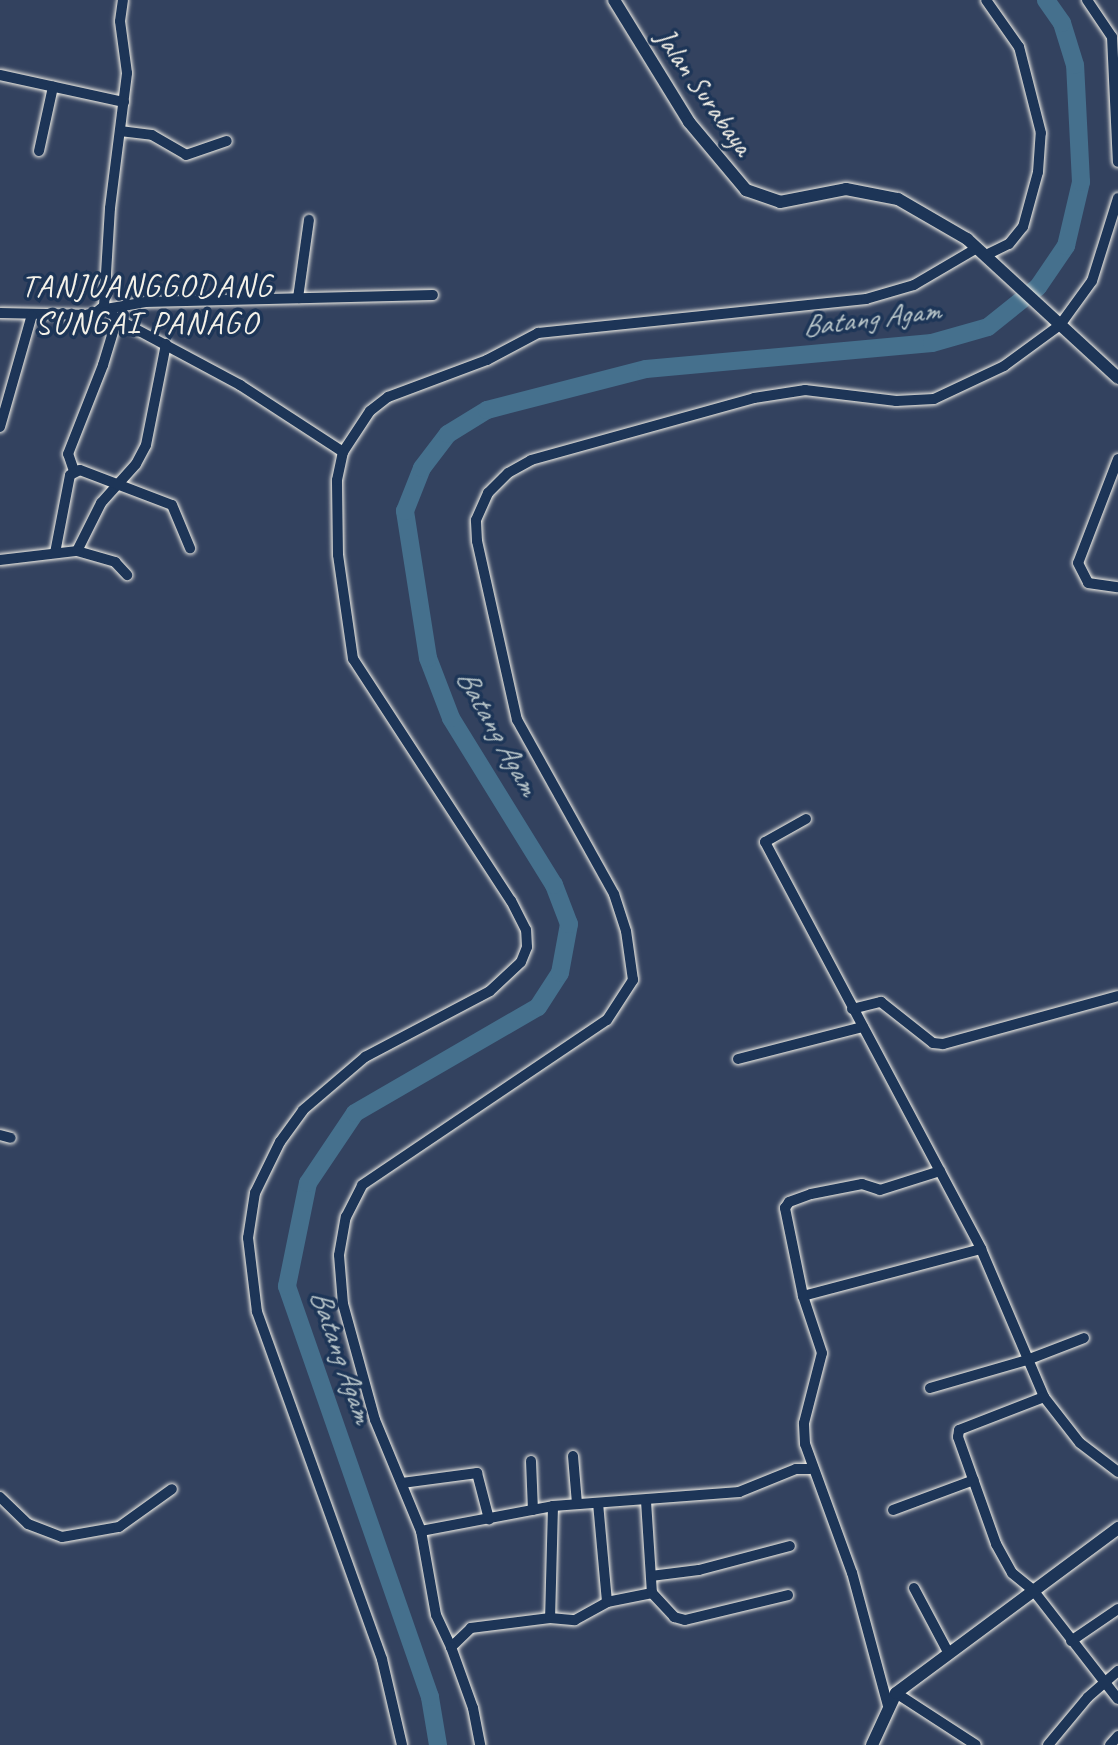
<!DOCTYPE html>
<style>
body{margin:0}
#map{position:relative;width:1118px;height:1745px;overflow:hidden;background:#33425f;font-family:Caveat,sans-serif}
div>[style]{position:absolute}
.river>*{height:18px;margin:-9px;padding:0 9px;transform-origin:9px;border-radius:9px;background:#45708d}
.roads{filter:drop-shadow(0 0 2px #f4f1e8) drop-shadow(0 0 2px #f4f1e8)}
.minor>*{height:10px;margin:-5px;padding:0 5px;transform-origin:5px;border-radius:5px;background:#1d3557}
.tertiary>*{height:12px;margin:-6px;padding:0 6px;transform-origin:6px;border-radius:6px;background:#1d3557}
span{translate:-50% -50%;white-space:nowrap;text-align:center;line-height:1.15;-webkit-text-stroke:7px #1d3557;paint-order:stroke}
.street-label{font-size:28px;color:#f4f1e8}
.water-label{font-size:30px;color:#b7c4c8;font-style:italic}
.quarter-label{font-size:32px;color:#f4f1e8;letter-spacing:2px}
</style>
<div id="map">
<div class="river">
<i style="left:438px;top:1745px;width:49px;rotate:-99.5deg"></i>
<i style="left:430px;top:1697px;width:435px;rotate:-109.2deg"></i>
<i style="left:287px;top:1286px;width:105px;rotate:-78.5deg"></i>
<i style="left:308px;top:1183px;width:84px;rotate:-56.1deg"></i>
<i style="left:355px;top:1113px;width:211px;rotate:-30.1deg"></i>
<i style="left:538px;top:1007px;width:40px;rotate:-57.1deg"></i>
<i style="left:560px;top:973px;width:50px;rotate:-79.6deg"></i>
<i style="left:569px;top:924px;width:42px;rotate:-111deg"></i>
<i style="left:554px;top:885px;width:196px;rotate:-121.7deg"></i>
<i style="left:451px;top:718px;width:64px;rotate:-111deg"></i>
<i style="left:428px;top:658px;width:149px;rotate:-98.9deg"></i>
<i style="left:405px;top:511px;width:46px;rotate:-68.4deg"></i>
<i style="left:422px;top:468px;width:43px;rotate:-52.6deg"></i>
<i style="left:448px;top:434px;width:46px;rotate:-31.6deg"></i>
<i style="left:487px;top:410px;width:164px;rotate:-14.5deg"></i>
<i style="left:646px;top:369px;width:287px;rotate:-5.2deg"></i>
<i style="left:932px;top:343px;width:58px;rotate:-15.9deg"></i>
<i style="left:988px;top:327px;width:64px;rotate:-38.7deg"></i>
<i style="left:1038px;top:287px;width:50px;rotate:-55.7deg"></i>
<i style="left:1066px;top:246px;width:66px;rotate:-76.8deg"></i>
<i style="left:1081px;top:182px;width:117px;rotate:-92.9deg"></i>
<i style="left:1075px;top:65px;width:44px;rotate:-107.2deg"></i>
<i style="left:1062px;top:23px;width:28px;rotate:-125deg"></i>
</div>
<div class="roads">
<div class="minor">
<i style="left:1087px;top:0;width:45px;rotate:56deg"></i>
<i style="left:1112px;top:37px;width:125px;rotate:87.3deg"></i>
<i style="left:0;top:75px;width:127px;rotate:12.3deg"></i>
<i style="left:120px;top:131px;width:32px;rotate:7deg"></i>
<i style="left:152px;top:135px;width:39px;rotate:30deg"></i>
<i style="left:186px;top:155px;width:43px;rotate:-18.9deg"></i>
<i style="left:39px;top:151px;width:66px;rotate:-77.7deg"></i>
<i style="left:986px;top:255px;width:25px;rotate:-26deg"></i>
<i style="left:1009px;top:244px;width:22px;rotate:-51deg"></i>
<i style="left:1023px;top:227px;width:57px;rotate:-74.7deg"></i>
<i style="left:1038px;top:172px;width:39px;rotate:-86deg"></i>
<i style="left:1041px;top:133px;width:89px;rotate:-104.3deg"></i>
<i style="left:1019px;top:47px;width:57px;rotate:-125.1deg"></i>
<i style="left:298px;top:298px;width:79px;rotate:-82deg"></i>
<i style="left:106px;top:309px;width:40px;rotate:-10deg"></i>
<i style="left:145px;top:302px;width:288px;rotate:-1.4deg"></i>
<i style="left:0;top:313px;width:93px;rotate:1.2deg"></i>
<i style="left:93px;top:315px;width:14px;rotate:-39deg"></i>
<i style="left:104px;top:306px;width:98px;rotate:-86.5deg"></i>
<i style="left:110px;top:208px;width:136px;rotate:-82.8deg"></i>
<i style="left:127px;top:73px;width:52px;rotate:-97.7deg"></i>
<i style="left:120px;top:21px;width:21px;rotate:-82deg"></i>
<i style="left:117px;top:319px;width:140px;rotate:28.2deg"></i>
<i style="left:240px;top:385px;width:123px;rotate:33deg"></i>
<i style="left:0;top:427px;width:116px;rotate:-74.1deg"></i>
<i style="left:1118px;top:459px;width:111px;rotate:111deg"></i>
<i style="left:1078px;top:563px;width:22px;rotate:63deg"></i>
<i style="left:1088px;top:583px;width:30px;rotate:8deg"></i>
<i style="left:74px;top:471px;width:18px;rotate:-109deg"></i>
<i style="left:68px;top:454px;width:96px;rotate:-68.5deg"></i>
<i style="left:103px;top:365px;width:48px;rotate:-73.1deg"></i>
<i style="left:117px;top:319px;width:6px;rotate:-135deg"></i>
<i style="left:77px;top:551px;width:54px;rotate:-63.4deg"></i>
<i style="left:101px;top:503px;width:52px;rotate:-48.1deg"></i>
<i style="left:136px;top:464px;width:21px;rotate:-62deg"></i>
<i style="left:146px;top:445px;width:103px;rotate:-78.8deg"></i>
<i style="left:55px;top:553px;width:79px;rotate:-79.1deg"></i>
<i style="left:70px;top:475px;width:11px;rotate:-27deg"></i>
<i style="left:80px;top:470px;width:98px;rotate:20.8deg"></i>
<i style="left:172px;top:505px;width:47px;rotate:67.3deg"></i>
<i style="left:0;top:560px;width:78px;rotate:-6.7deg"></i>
<i style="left:77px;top:551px;width:40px;rotate:16deg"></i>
<i style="left:115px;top:562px;width:18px;rotate:47deg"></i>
<i style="left:806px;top:819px;width:47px;rotate:150.7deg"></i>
<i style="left:765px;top:842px;width:461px;rotate:62deg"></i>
<i style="left:981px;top:1249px;width:161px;rotate:66.9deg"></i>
<i style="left:1044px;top:1397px;width:58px;rotate:52deg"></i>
<i style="left:1080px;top:1443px;width:48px;rotate:37.3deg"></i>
<i style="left:852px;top:1009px;width:30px;rotate:-14deg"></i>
<i style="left:881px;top:1002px;width:66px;rotate:38.3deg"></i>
<i style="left:933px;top:1043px;width:10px;rotate:6deg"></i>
<i style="left:943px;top:1044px;width:181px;rotate:-15.3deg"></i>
<i style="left:738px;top:1059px;width:129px;rotate:-14.4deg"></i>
<i style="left:0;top:1135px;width:11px;rotate:15deg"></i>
<i style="left:803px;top:1296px;width:184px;rotate:-14.8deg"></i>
<i style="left:930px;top:1388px;width:101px;rotate:-16.1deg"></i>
<i style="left:1027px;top:1360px;width:61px;rotate:-21.1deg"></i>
<i style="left:1044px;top:1397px;width:91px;rotate:158.8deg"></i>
<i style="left:959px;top:1430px;width:7px;rotate:98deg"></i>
<i style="left:958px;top:1437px;width:114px;rotate:70.4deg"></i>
<i style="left:996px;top:1544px;width:33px;rotate:61deg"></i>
<i style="left:1012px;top:1573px;width:27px;rotate:39deg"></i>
<i style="left:1033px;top:1590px;width:138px;rotate:52.1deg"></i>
<i style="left:573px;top:1456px;width:48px;rotate:85.2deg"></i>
<i style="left:531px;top:1461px;width:49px;rotate:87.7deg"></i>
<i style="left:402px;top:1483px;width:76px;rotate:-7.6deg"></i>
<i style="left:477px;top:1473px;width:48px;rotate:75.4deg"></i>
<i style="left:0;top:1497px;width:39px;rotate:44deg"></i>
<i style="left:28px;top:1524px;width:36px;rotate:21deg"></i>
<i style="left:62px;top:1537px;width:58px;rotate:-10deg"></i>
<i style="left:119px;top:1527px;width:65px;rotate:-35.6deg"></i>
<i style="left:646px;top:1501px;width:92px;rotate:86.3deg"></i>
<i style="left:598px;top:1503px;width:99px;rotate:84.8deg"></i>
<i style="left:553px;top:1506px;width:112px;rotate:91.5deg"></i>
<i style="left:550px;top:1618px;width:80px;rotate:172.8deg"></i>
<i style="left:471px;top:1628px;width:28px;rotate:136deg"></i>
<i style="left:451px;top:1647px;width:35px;rotate:-115deg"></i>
<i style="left:436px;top:1615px;width:85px;rotate:-100.1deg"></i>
<i style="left:421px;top:1531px;width:120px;rotate:-112.5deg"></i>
<i style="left:375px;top:1420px;width:120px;rotate:-105.4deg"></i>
<i style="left:343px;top:1304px;width:49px;rotate:-94.7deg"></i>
<i style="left:339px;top:1255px;width:39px;rotate:-80deg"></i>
<i style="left:346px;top:1217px;width:36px;rotate:-63deg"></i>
<i style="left:362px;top:1185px;width:295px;rotate:-34deg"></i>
<i style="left:607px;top:1020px;width:48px;rotate:-57deg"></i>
<i style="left:633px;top:980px;width:49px;rotate:-98.1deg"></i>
<i style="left:626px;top:931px;width:39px;rotate:-108deg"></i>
<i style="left:614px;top:894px;width:199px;rotate:-119.1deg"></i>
<i style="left:517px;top:720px;width:183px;rotate:-102.6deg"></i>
<i style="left:477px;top:541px;width:21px;rotate:-93deg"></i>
<i style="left:476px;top:520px;width:30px;rotate:-66deg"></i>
<i style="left:488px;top:493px;width:28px;rotate:-45deg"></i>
<i style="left:508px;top:473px;width:26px;rotate:-29deg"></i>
<i style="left:531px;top:460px;width:231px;rotate:-15.5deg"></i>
<i style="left:754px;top:398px;width:52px;rotate:-8.9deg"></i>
<i style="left:805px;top:390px;width:92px;rotate:6.9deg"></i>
<i style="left:896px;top:401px;width:38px;rotate:-3deg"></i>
<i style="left:934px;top:399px;width:77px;rotate:-25.2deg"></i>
<i style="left:1004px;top:366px;width:69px;rotate:-36.2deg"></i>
<i style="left:1060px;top:325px;width:54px;rotate:-54deg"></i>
<i style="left:1092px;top:281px;width:87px;rotate:-72.6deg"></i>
<i style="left:893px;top:1510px;width:86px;rotate:-20.3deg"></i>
<i style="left:421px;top:1531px;width:134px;rotate:-10.7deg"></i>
<i style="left:553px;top:1506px;width:187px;rotate:-4.3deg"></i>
<i style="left:739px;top:1492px;width:61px;rotate:-22deg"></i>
<i style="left:796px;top:1469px;width:14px"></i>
<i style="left:651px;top:1576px;width:48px;rotate:-7.1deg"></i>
<i style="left:699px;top:1570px;width:94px;rotate:-14.8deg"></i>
<i style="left:914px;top:1588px;width:72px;rotate:62deg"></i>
<i style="left:550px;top:1618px;width:25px;rotate:5deg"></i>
<i style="left:575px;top:1620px;width:37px;rotate:-29deg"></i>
<i style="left:607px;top:1602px;width:46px;rotate:-11.3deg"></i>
<i style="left:652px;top:1593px;width:33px;rotate:47deg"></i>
<i style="left:674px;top:1617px;width:11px;rotate:15deg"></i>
<i style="left:685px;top:1620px;width:106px;rotate:-13.6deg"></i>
<i style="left:1071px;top:1641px;width:57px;rotate:-34.2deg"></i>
<i style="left:451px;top:1647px;width:65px;rotate:70.2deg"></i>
<i style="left:473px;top:1708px;width:38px;rotate:79deg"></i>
<i style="left:896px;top:1693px;width:95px;rotate:33deg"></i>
<i style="left:888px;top:1706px;width:138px;rotate:-105.1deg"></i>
<i style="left:852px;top:1573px;width:137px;rotate:-110deg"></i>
<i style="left:805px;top:1444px;width:21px;rotate:-93deg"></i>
<i style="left:804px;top:1423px;width:72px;rotate:-75.6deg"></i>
<i style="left:822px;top:1353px;width:60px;rotate:-108.4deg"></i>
<i style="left:803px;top:1296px;width:90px;rotate:-101.6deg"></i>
<i style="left:785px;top:1208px;width:7px;rotate:-56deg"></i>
<i style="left:789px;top:1202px;width:23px;rotate:-20deg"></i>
<i style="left:811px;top:1194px;width:52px;rotate:-11.1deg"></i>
<i style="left:862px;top:1184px;width:19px;rotate:18deg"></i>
<i style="left:880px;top:1190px;width:63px;rotate:-17.6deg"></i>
<i style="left:402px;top:1745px;width:88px;rotate:-103.1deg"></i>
<i style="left:382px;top:1659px;width:369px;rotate:-109.8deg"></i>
<i style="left:257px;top:1312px;width:75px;rotate:-96.9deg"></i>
<i style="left:248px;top:1238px;width:46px;rotate:-81.2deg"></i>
<i style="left:255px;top:1193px;width:57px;rotate:-63.9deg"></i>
<i style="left:280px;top:1142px;width:39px;rotate:-54deg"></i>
<i style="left:303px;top:1110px;width:82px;rotate:-40.5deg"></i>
<i style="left:365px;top:1057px;width:141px;rotate:-27.8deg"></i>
<i style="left:490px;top:991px;width:42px;rotate:-43.1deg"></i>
<i style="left:521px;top:962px;width:16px;rotate:-68deg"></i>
<i style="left:527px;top:947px;width:17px;rotate:-93deg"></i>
<i style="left:526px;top:930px;width:33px;rotate:-117deg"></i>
<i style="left:511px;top:901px;width:289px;rotate:-123.1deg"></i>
<i style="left:353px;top:659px;width:105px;rotate:-98.2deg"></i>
<i style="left:338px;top:555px;width:75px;rotate:-90.8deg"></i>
<i style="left:337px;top:480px;width:29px;rotate:-78deg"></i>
<i style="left:343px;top:452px;width:49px;rotate:-56.6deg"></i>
<i style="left:370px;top:411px;width:23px;rotate:-38deg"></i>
<i style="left:388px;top:397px;width:106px;rotate:-20.5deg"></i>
<i style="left:487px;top:360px;width:58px;rotate:-27.9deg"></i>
<i style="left:538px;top:333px;width:330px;rotate:-5.9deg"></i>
<i style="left:866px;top:299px;width:50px;rotate:-16.3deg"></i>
<i style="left:914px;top:285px;width:73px;rotate:-30.4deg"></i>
<i style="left:1048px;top:1745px;width:62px;rotate:-50.2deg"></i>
<i style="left:1088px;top:1697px;width:40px;rotate:-41deg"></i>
<i style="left:1110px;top:1745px;width:12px;rotate:-48deg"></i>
</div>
<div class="tertiary">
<i style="left:614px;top:0;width:143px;rotate:58.4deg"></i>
<i style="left:689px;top:122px;width:89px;rotate:50deg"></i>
<i style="left:746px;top:190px;width:36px;rotate:19deg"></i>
<i style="left:780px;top:202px;width:67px;rotate:-11.1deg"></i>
<i style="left:846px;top:189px;width:53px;rotate:10.9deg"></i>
<i style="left:898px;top:199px;width:80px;rotate:30.1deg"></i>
<i style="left:967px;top:239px;width:205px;rotate:42.6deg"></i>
<i style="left:872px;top:1745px;width:57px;rotate:-65.2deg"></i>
<i style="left:896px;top:1693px;width:277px;rotate:-36.6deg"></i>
</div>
</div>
<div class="street-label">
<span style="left:704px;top:92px;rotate:55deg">Jalan Surabaya</span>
</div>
<div class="water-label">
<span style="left:871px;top:318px;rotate:-7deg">Batang Agam</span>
<span style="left:498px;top:732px;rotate:61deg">Batang Agam</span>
<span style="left:342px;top:1356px;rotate:71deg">Batang Agam</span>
</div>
<div class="quarter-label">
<span style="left:147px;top:305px">TANJUANGGODANG<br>SUNGAI PANAGO</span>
</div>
</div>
